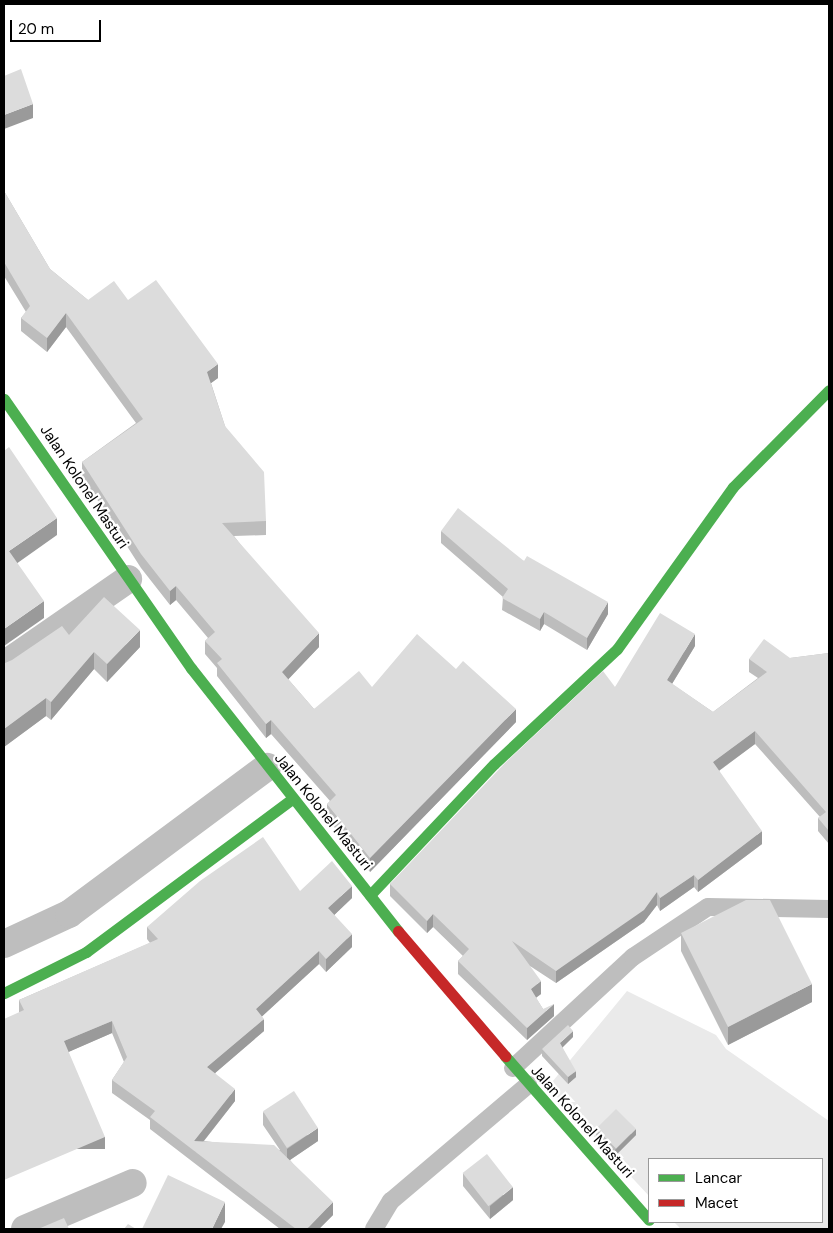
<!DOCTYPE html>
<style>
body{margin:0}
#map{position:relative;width:833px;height:1233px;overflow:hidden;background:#fff;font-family:"DM Sans",sans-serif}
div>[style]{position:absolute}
.green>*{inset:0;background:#eaeaea}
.lane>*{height:18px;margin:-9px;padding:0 9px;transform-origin:9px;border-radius:9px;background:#bebebe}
.street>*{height:28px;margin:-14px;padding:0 14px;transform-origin:14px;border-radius:14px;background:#bebebe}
.fast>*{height:11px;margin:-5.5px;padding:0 5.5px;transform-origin:5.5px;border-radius:5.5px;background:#4caf50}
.jam>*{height:11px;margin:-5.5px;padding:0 5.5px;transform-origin:5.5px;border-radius:5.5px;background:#c62828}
.wall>*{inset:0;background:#bdbdbd}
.shaded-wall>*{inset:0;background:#9a9a9a;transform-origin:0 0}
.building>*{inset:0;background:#dcdcdc;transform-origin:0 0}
span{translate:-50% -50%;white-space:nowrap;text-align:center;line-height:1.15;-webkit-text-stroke:4.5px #fff;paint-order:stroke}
.street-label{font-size:15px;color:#000}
.frame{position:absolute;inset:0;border:5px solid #000;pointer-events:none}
.legend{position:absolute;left:648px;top:1158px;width:175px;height:65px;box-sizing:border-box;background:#fff;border:1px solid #999;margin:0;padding:6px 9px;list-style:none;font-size:15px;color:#000}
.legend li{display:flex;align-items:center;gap:10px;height:25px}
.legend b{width:25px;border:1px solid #999}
.scale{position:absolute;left:10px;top:20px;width:91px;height:22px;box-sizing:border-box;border:2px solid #000;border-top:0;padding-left:6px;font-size:15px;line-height:18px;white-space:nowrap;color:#000;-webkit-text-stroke:4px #fff;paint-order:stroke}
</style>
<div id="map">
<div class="green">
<i style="clip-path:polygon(627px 991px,716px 1035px,726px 1049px,829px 1121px,829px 1229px,681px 1229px,674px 1222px,822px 1222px,822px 1159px,649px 1159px,649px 1196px,548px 1087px)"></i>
</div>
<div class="lane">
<i style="left:513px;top:1068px;width:163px;rotate:-42.8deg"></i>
<i style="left:633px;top:957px;width:90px;rotate:-33.7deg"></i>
<i style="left:708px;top:907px;width:121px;rotate:0.9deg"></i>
<i style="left:374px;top:1229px;width:33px;rotate:-59deg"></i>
<i style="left:391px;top:1201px;width:180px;rotate:-40.3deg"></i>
</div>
<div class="street">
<i style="left:4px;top:665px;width:151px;rotate:-34.7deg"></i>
<i style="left:4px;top:944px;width:72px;rotate:-24.8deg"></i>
<i style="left:69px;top:914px;width:247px;rotate:-36.6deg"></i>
<i style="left:25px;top:1229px;width:117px;rotate:-23.1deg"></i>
</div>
<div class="fast">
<i style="left:4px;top:399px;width:328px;rotate:55.2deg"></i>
<i style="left:191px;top:668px;width:335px;rotate:51.8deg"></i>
<i style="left:370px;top:895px;width:180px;rotate:-46.6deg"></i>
<i style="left:494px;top:764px;width:168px;rotate:-43.1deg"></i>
<i style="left:617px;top:649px;width:199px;rotate:-54.4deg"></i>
<i style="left:733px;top:487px;width:136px;rotate:-45.3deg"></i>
<i style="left:4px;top:993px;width:92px;rotate:-26.6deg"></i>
<i style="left:86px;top:952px;width:257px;rotate:-36.6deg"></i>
<i style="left:505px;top:1056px;width:218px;rotate:48.7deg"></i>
</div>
<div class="jam">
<i style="left:398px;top:931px;width:165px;rotate:49.4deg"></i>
</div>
<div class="wall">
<i style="clip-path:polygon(4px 191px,50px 269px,88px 300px,128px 300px,218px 378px,211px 383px,225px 426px,266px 521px,266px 535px,234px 536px,319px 647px,288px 679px,314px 709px,372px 687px,516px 722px,370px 872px,327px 818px,327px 804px,330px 801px,271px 734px,266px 738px,217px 676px,217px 668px,205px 654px,205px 641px,208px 638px,176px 600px,170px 605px,141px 568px,82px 476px,82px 462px,136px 423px,66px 327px,47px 352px,21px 331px,21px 318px,26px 312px,4px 276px)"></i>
<i style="clip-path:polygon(441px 531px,524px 561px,608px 614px,587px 650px,544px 624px,540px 631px,502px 610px,503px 597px,441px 543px)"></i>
<i style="clip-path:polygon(69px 635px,140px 647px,107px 682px,94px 669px,51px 720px,46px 716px,4px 747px,4px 662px,5px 663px,12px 660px)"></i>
<i style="clip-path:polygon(695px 646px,672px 684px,713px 712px,758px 678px,749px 672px,749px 659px,790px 658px,829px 653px,829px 844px,818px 831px,818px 818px,820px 817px,755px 744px,719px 771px,762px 844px,698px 892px,694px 887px,660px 911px,657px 905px,644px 922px,556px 983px,530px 966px,541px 994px,536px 998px,543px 1009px,554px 1016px,527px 1040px,458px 974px,458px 961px,463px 956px,433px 927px,427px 933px,390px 896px,390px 884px,615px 687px)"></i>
<i style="clip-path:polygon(300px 891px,352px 898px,334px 915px,352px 947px,326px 972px,319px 964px,262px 1016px,264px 1031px,215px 1073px,235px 1101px,204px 1141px,280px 1150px,263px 1125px,263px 1112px,318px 1141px,290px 1160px,333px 1215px,319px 1229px,280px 1229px,150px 1129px,150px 1120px,112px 1093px,112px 1080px,124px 1062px,112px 1033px,68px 1052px,105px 1149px,19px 1012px,19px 1000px,150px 943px,147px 939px,147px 927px)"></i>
<i style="clip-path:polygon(681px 933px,812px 1002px,728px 1045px,681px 951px)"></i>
<i style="clip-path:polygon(573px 1037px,562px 1047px,576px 1077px,568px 1084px,542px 1056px,542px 1049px)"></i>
<i style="clip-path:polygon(596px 1129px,636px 1135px,615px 1156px,596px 1135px)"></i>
<i style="clip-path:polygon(463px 1173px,513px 1200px,490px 1219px,463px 1186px)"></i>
</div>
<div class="shaded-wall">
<i style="clip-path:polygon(33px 104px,33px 118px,4px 129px,4px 115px)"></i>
<i style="clip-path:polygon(66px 313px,66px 327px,47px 352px,47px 338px)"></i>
<i style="clip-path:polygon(218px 364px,218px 378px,207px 386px,207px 372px)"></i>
<i style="clip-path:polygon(57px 518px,57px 535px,9px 569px,9px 551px)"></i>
<i style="clip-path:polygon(176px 586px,176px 600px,170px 605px,170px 591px)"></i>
<i style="clip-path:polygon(44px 601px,44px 618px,4px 646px,4px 629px)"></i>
<i style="clip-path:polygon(608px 602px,608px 614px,587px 650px,587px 638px)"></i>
<i style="clip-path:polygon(544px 612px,544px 624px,540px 631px,540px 619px)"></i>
<i style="clip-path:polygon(140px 630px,140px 647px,107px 682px,107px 664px)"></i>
<i style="clip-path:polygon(319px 633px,319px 647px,282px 686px,282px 672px)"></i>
<i style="clip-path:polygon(695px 634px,695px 646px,667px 692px,667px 680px)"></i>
<i style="clip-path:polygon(94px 652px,94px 669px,51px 720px,51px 702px)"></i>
<i style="clip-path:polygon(46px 698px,46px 716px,4px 747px,4px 729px)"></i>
<i style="clip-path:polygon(516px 709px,516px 722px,370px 872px,370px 858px)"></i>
<i style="clip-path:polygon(271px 720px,271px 734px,266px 738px,266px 724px)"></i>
<i style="clip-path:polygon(755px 731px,755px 744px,713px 775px,713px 762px)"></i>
<i style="clip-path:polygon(762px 831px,762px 844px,698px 892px,698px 880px)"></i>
<i style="clip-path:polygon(694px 875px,694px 887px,660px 911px,660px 898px)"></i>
<i style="clip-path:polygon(352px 886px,352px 898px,328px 921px,328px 908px)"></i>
<i style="clip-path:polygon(657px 892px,657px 905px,644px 922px,556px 983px,556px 971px)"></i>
<i style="clip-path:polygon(433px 914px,433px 927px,427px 933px,427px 921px)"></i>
<i style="clip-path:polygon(352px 934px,352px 947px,326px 972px,326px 959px)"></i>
<i style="clip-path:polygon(319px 951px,319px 964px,256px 1022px,256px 1009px)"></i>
<i style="clip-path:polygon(541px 981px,541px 994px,531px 1001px,531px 989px)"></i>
<i style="clip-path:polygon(812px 984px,812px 1002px,728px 1045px,728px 1027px)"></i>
<i style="clip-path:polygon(554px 1004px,554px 1016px,527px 1040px,527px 1028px)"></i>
<i style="clip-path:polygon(264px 1019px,264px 1031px,207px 1080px,207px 1067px)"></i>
<i style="clip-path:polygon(112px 1021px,112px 1033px,64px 1054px,64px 1041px)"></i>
<i style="clip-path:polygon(573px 1031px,573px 1037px,560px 1050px,560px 1043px)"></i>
<i style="clip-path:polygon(576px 1071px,576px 1077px,568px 1084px,568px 1077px)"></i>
<i style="clip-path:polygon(235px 1089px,235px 1101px,195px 1152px,194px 1141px)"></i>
<i style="clip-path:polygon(318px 1128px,318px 1141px,287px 1162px,287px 1149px)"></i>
<i style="clip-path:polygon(636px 1129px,636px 1135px,615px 1156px,615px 1150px)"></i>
<i style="left:105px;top:1137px;width:12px;height:110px;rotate:90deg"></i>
<i style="clip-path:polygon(513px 1187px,513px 1200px,490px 1219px,490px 1206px)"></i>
<i style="clip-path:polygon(225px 1202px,225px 1222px,221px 1229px,212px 1229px)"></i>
<i style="clip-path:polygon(333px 1202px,333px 1215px,319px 1229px,306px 1229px)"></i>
</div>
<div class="building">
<i style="clip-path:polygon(21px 69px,33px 104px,4px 115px,4px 76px)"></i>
<i style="clip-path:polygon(4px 191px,50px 269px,88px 300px,114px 281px,128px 300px,156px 280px,218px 364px,207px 372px,225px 426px,264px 472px,266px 521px,222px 523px,319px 633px,282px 672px,314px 709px,359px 671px,372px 687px,417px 634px,456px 669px,463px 661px,516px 709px,370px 858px,327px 804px,336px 795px,271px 720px,266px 724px,217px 663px,222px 659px,205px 641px,215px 632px,176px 586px,170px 591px,141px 554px,82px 462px,143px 419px,66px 313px,47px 338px,21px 318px,30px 306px,4px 262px)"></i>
<i style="clip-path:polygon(9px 447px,57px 518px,9px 551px,44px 601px,4px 629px,4px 451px)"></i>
<i style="clip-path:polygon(458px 508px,524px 561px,527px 556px,608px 602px,587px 638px,544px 612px,540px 619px,502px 598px,508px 589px,441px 531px)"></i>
<i style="clip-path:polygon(104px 597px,140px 630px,107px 664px,94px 652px,51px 702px,46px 698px,4px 729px,4px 662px,5px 663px,12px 660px,62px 626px,69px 635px)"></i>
<i style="clip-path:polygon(660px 613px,695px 634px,667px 680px,713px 712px,767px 672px,749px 659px,764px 639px,790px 658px,829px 653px,829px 831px,818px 818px,826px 812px,755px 731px,713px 762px,762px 831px,698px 880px,694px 875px,660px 898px,657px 892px,644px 910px,556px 971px,512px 941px,541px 981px,531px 989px,543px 1009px,554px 1004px,527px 1028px,458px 961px,469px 949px,433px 914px,427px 921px,390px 884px,505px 763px,603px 671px,615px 687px)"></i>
<i style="clip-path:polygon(263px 837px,300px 891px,332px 861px,352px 886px,328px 908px,352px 934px,326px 959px,319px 951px,256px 1009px,264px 1019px,207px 1067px,235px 1089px,194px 1141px,274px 1145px,333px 1202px,309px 1227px,306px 1229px,296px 1229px,150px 1117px,155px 1111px,112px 1080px,127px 1057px,112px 1021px,64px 1041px,105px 1137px,4px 1180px,4px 1019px,24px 1010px,19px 1000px,158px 939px,147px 927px,200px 881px)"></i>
<i style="clip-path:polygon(746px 900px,770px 900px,812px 984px,728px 1027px,681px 933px)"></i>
<i style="clip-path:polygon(568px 1025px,573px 1031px,560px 1043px,576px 1071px,568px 1077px,542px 1049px)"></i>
<i style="left:294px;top:1091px;width:44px;height:37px;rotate:57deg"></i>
<i style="left:616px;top:1109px;width:28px;height:28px;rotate:45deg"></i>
<i style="left:487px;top:1154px;width:42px;height:31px;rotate:52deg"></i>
<i style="clip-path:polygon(168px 1175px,225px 1202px,212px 1229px,142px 1229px)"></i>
<i style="clip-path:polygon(64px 1218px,69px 1229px,38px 1229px)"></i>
<i style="clip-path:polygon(128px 1224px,136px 1229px,124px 1229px)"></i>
</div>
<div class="street-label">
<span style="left:84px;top:487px;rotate:56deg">Jalan Kolonel Masturi</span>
<span style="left:323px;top:812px;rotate:51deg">Jalan Kolonel Masturi</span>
<span style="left:582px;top:1122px;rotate:48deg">Jalan Kolonel Masturi</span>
</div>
<div class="frame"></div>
<ul class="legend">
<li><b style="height:6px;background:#4caf50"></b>Lancar</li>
<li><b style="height:6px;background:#c62828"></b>Macet</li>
</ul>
<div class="scale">20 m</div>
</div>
